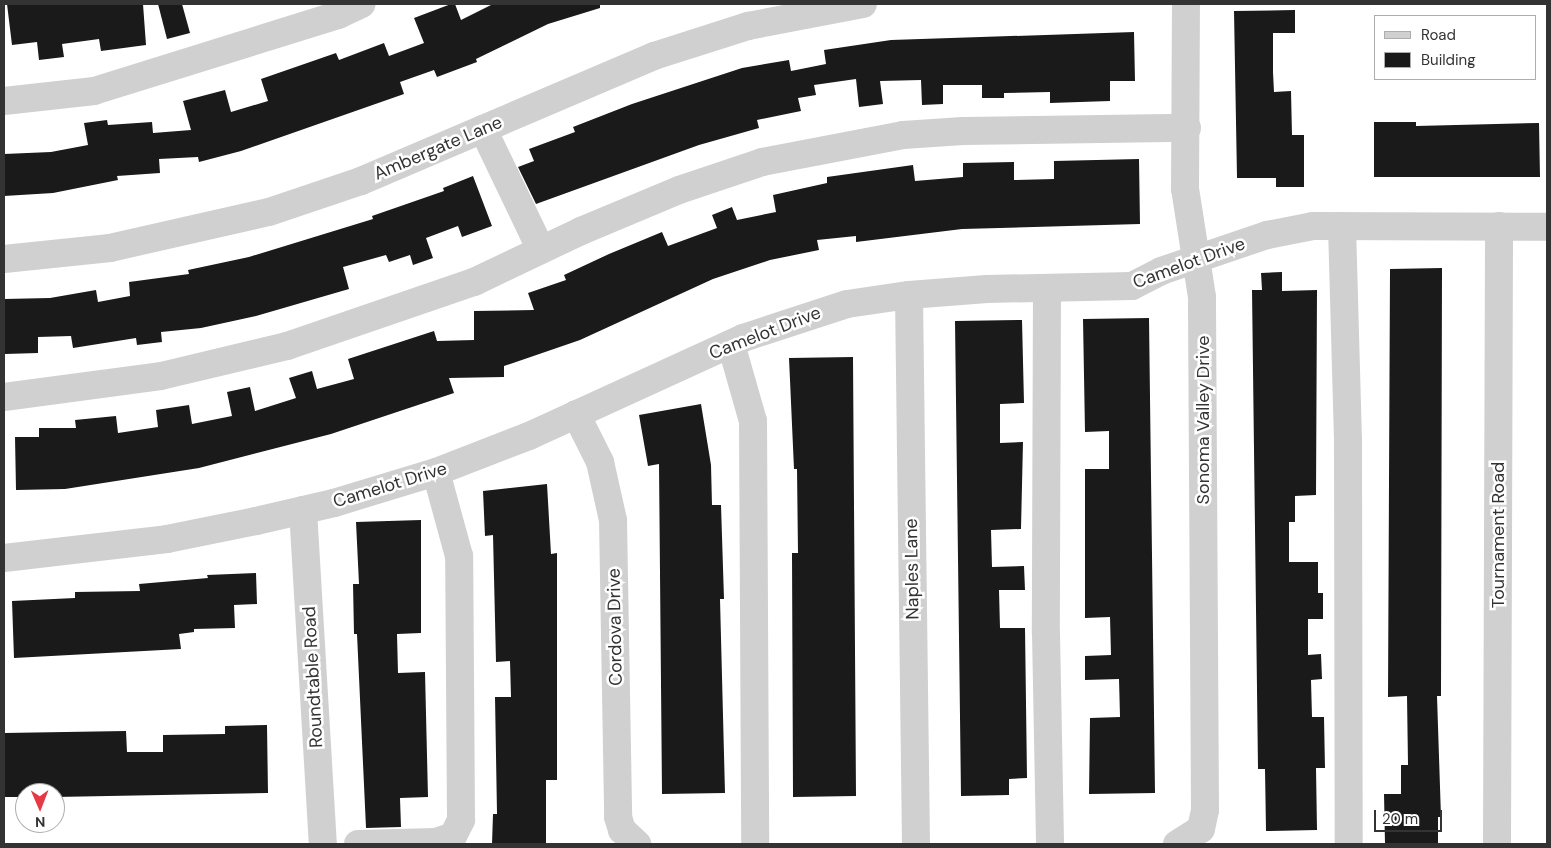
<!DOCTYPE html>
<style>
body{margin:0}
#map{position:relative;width:1551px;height:848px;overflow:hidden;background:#fff;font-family:"DM Sans",sans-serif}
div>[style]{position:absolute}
.building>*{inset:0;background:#1a1a1a}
.minor>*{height:28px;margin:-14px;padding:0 14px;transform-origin:14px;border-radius:14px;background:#d0d0d0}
span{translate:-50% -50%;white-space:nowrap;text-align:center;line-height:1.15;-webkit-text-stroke:5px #fff;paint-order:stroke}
.street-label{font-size:18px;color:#333}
.frame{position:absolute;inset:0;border:5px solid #333;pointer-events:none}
.legend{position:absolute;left:1374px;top:15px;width:162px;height:65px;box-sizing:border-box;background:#fff;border:1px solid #adadad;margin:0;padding:6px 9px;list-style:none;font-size:15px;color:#333}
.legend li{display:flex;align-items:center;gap:10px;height:25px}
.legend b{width:25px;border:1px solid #adadad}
.north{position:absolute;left:15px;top:783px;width:50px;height:50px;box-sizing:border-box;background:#fff;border:1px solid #adadad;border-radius:50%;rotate:179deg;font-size:14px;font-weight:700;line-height:20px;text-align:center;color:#333}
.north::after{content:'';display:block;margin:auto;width:18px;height:22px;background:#e63946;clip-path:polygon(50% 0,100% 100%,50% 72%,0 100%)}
.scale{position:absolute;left:1374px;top:810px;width:68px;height:22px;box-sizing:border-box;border:2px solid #333;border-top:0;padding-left:6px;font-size:15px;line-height:18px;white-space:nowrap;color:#333;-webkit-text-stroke:4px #fff;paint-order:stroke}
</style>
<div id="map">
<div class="building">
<i style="clip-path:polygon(7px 4px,143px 4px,146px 45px,101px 51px,99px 39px,62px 44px,64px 57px,39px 60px,37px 42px,12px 45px)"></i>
<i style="clip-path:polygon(158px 4px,182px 4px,190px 33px,167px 39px)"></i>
<i style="clip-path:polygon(451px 4px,455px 4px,461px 20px,493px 4px,600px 4px,600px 8px,548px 24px,476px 59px,477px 62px,437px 77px,434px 70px,400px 82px,404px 94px,241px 151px,199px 162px,198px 157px,159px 159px,160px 173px,117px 176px,118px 180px,53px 193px,4px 196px,4px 154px,51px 152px,88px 145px,84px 123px,107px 120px,108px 125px,152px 122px,153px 133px,191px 130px,183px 101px,225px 90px,231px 112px,268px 101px,261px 79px,336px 53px,339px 60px,384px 43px,389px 56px,424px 43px,414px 18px)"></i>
<i style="clip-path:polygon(1295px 10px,1295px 33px,1273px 33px,1273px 72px,1274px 92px,1291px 91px,1292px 135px,1304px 135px,1304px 187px,1276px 187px,1276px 178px,1237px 178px,1234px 11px)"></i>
<i style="clip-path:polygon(1134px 32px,1135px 81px,1110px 81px,1110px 101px,1050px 103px,1050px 92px,1004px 93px,1004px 98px,982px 98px,982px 85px,943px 85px,943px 104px,922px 105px,921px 80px,880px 81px,883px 104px,859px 107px,856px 79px,814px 85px,816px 95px,798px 98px,801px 111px,757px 120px,759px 128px,699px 145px,536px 204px,518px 167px,534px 161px,529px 149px,575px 132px,573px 127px,632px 104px,742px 68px,789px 60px,791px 71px,826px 64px,824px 50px,891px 40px)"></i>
<i style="clip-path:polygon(1374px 122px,1416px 122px,1416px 126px,1539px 123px,1540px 177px,1374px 177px)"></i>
<i style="clip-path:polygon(1139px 159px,1140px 224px,962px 229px,856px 242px,856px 236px,817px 240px,819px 250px,770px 260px,713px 279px,580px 340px,504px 366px,504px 377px,449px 378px,454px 393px,331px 434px,199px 468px,65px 489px,16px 490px,15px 437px,39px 437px,39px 428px,76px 428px,75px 420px,116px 416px,118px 433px,158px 427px,156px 410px,189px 405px,192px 424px,232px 416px,227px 392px,250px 387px,255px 411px,296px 398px,289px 378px,312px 371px,317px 389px,354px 379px,348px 359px,434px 331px,437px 341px,474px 340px,474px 311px,534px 310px,528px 293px,566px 280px,564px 275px,609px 254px,662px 232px,668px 246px,717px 228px,712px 215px,732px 207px,737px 220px,776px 212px,773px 195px,827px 183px,827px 177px,913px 165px,915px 181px,963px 177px,963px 163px,1014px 162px,1014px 180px,1054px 179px,1054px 161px)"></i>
<i style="clip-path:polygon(473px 176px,492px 226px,462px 237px,458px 226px,426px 238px,433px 258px,413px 265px,410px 255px,389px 262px,386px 255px,343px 267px,349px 289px,256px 316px,201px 328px,161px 332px,162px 342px,137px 345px,136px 338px,73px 348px,71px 336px,38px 337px,38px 353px,5px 354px,4px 299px,50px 298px,96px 290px,98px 302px,130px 296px,129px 282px,189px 274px,188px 270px,249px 257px,373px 219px,372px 216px,444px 191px,443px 188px)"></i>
<i style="clip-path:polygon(1442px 268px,1441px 696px,1437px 696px,1441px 817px,1438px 817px,1438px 844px,1385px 844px,1384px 794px,1401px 794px,1401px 765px,1408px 765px,1407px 696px,1388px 697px,1390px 269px)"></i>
<i style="clip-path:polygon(1282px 272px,1282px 291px,1317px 290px,1316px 495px,1295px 496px,1295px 522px,1289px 522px,1289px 562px,1318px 562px,1318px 593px,1323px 593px,1323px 619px,1308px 619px,1308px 655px,1321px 654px,1322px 679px,1311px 680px,1312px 717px,1324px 717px,1325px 768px,1316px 768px,1317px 830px,1266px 831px,1265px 769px,1258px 769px,1252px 290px,1262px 290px,1261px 273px)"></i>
<i style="clip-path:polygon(1149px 318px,1155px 793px,1089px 794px,1090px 718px,1120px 717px,1119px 679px,1085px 680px,1085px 656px,1111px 655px,1110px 617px,1085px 618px,1085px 469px,1109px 469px,1109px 431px,1085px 432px,1083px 319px)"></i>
<i style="clip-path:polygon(1022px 320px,1024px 403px,1000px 404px,1000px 443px,1023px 442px,1021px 529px,991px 530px,992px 567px,1024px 566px,1025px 590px,999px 590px,1000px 628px,1025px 628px,1027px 778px,1009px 779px,1009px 795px,961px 796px,955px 321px)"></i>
<i style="clip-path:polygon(853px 357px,856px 796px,793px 797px,792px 553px,798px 553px,797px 469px,794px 469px,789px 358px)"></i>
<i style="clip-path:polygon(701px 404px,711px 465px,712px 505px,721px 505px,724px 599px,720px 599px,725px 793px,662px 794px,659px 464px,648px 466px,639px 415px)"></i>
<i style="clip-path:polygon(547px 484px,551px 554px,557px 553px,557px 780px,546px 780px,546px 844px,492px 844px,493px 814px,497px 814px,495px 697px,511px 697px,510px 661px,496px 662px,493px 535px,485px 536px,483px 491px)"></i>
<i style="clip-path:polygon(421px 520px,421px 633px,397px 634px,398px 673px,425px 672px,428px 797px,400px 798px,401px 827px,366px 828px,357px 634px,354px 634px,353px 584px,359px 584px,356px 522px)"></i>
<i style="clip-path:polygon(256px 573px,257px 604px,234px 605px,235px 628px,194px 629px,194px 632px,179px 634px,181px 649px,14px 658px,12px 601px,75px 598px,75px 592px,140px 591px,139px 584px,208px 578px,207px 575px)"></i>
<i style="clip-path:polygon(267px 725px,268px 793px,55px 797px,55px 793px,25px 793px,25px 797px,4px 797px,4px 733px,126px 731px,127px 752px,163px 752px,163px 735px,225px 734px,225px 726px)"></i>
</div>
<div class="minor">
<i style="left:4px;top:101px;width:91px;rotate:-6.3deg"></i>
<i style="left:94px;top:91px;width:256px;rotate:-17.3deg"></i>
<i style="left:338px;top:15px;width:26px;rotate:-25deg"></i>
<i style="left:483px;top:129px;width:134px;rotate:64.4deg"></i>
<i style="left:1342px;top:226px;width:215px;rotate:88.4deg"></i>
<i style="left:1348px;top:441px;width:403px;rotate:89.9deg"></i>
<i style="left:4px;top:259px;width:107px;rotate:-5.9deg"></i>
<i style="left:110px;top:248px;width:163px;rotate:-12.8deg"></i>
<i style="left:269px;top:212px;width:97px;rotate:-18.6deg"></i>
<i style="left:361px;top:181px;width:319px;rotate:-23.1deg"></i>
<i style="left:654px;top:56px;width:99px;rotate:-17.7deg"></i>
<i style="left:748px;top:26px;width:117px;rotate:-10.8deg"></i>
<i style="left:1047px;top:289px;width:344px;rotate:90.2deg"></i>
<i style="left:1046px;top:633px;width:211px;rotate:88.9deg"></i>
<i style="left:909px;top:295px;width:549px;rotate:89.27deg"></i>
<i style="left:731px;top:344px;width:80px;rotate:74.1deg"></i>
<i style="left:753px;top:421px;width:423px;rotate:89.7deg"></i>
<i style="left:4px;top:397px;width:158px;rotate:-7.6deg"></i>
<i style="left:161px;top:376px;width:130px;rotate:-13.4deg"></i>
<i style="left:287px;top:346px;width:198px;rotate:-18.9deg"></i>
<i style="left:474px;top:282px;width:119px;rotate:-25.5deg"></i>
<i style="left:581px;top:231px;width:106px;rotate:-22.7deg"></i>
<i style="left:679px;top:190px;width:88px;rotate:-18.6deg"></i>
<i style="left:762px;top:162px;width:144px;rotate:-10.8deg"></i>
<i style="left:903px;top:135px;width:60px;rotate:-3.8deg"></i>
<i style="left:963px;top:131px;width:224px;rotate:-0.8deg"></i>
<i style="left:576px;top:414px;width:54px;rotate:63.4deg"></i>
<i style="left:600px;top:462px;width:59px;rotate:77.4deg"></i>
<i style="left:613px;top:520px;width:297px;rotate:89deg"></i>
<i style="left:618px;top:817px;width:14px;rotate:73deg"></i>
<i style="left:622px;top:830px;width:21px;rotate:43deg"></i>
<i style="left:303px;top:510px;width:335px;rotate:86.6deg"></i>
<i style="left:4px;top:558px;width:164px;rotate:-6.6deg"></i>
<i style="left:167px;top:539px;width:91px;rotate:-11.4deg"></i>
<i style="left:256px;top:521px;width:80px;rotate:-13deg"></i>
<i style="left:334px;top:503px;width:107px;rotate:-16.9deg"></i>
<i style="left:436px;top:472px;width:100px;rotate:-21.2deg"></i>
<i style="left:529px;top:436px;width:235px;rotate:-24.6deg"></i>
<i style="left:743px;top:338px;width:109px;rotate:-18.1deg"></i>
<i style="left:847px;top:304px;width:63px;rotate:-8.3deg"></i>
<i style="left:909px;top:295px;width:78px;rotate:-4.4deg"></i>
<i style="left:987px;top:289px;width:145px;rotate:-1.2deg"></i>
<i style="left:1132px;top:286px;width:33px;rotate:-27deg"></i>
<i style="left:1161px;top:271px;width:112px;rotate:-18.8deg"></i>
<i style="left:1267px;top:235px;width:47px;rotate:-11.1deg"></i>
<i style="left:1313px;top:226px;width:234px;rotate:0.2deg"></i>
<i style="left:358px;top:844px;width:78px;rotate:-1.5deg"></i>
<i style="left:436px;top:842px;width:18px;rotate:-19deg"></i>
<i style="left:453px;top:836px;width:18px;rotate:-63deg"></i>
<i style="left:461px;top:820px;width:264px;rotate:-90.4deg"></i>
<i style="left:459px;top:556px;width:87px;rotate:-105.3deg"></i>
<i style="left:1177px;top:844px;width:28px;rotate:-32deg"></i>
<i style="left:1201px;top:829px;width:19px;rotate:-78deg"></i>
<i style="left:1205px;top:810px;width:513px;rotate:-90.34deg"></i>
<i style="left:1202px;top:297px;width:109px;rotate:-98.9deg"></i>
<i style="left:1185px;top:189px;width:185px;rotate:-89.7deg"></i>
<i style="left:1497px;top:844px;width:618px;rotate:-89.81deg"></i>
</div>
<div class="street-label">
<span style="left:438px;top:148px;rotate:-23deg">Ambergate Lane</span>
<span style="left:1189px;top:263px;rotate:-20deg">Camelot Drive</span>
<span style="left:765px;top:333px;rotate:-21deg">Camelot Drive</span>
<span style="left:1203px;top:420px;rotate:-90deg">Sonoma Valley Drive</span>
<span style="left:390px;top:485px;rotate:-17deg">Camelot Drive</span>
<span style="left:1498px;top:535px;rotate:-90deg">Tournament Road</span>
<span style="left:912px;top:569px;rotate:-91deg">Naples Lane</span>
<span style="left:615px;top:627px;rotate:-91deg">Cordova Drive</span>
<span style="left:313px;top:677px;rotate:-93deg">Roundtable Road</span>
</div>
<div class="frame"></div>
<ul class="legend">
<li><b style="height:6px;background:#d0d0d0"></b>Road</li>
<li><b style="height:14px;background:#1a1a1a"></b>Building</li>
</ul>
<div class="north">N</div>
<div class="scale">20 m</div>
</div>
